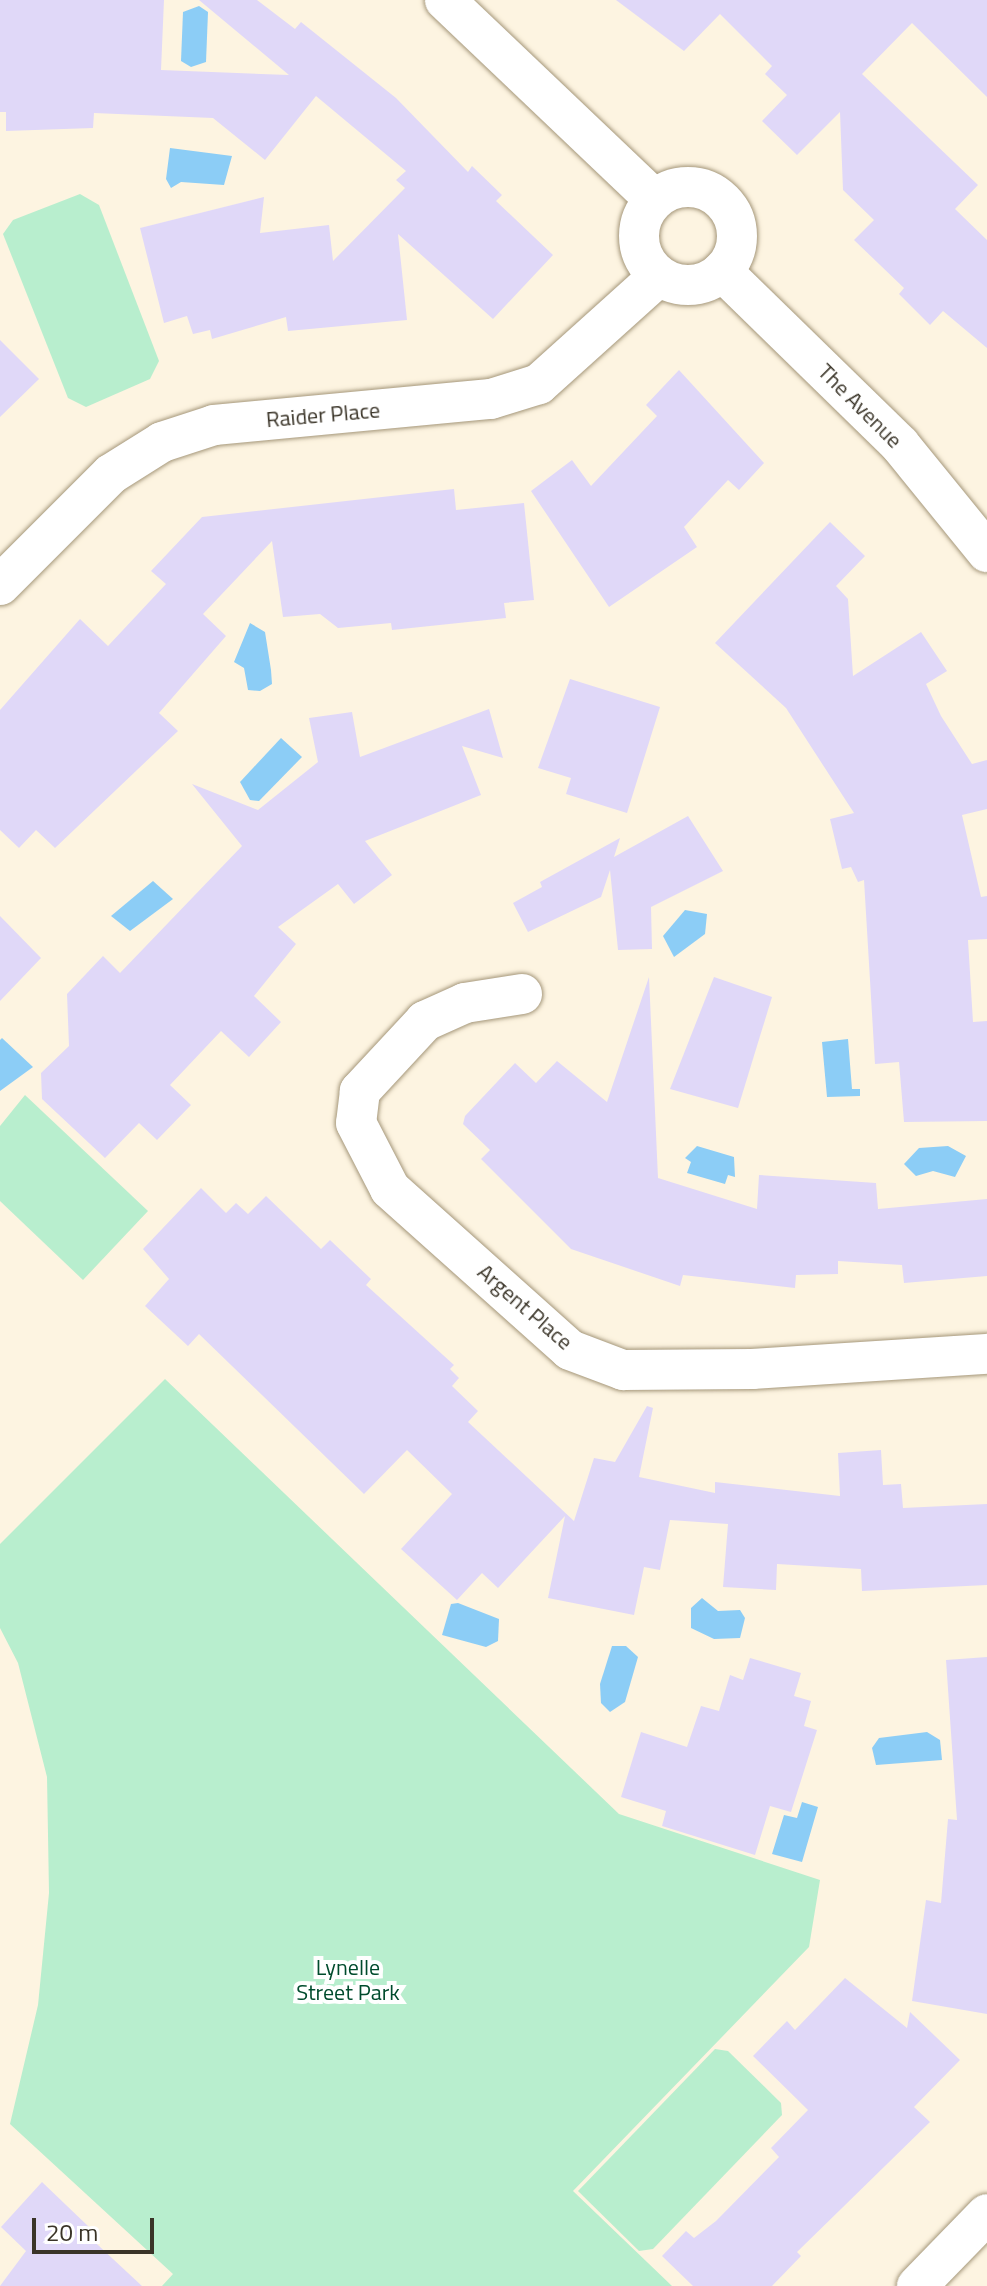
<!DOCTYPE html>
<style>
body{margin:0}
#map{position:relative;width:987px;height:2286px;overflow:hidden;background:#fdf4e1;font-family:"Titillium Web",sans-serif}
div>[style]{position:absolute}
.green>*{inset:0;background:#b8eece}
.water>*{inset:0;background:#8ccdf6}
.building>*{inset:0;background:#e0d8f8}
.roads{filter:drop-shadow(0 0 2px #a5977a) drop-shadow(0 0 2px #a5977a)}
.minor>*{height:40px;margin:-20px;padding:0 20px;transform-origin:20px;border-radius:20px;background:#fff}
.minor>.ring{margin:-20px;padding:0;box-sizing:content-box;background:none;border:40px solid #fff;border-radius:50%}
span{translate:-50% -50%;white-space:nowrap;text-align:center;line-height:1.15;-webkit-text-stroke:8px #fff;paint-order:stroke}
.street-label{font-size:22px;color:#3a3428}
.park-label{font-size:22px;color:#004b2d}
.scale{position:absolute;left:32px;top:2218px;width:122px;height:36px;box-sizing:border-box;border:4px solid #3a3428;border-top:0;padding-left:10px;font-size:24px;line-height:28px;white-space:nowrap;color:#3a3428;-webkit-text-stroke:6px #fff;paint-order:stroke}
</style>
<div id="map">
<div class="green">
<i style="clip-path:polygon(80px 194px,99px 205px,159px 361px,150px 379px,86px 407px,68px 398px,3px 234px,13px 220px)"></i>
<i style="clip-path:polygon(25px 1095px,148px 1211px,83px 1280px,0 1201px,0 1126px)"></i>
<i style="clip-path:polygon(165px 1379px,619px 1814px,820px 1880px,809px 1947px,573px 2191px,672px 2286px,162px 2286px,173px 2274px,10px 2124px,38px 2005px,49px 1893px,47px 1777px,18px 1663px,0 1628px,0 1544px)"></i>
<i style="clip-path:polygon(715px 2049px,728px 2051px,781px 2103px,782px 2115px,653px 2249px,639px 2251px,578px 2191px)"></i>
</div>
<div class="water">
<i style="clip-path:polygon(199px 6px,208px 12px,206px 62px,191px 67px,181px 61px,183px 12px)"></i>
<i style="clip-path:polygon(170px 148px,232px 156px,224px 185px,181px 182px,171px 188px,166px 179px)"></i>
<i style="clip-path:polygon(250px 623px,265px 632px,271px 670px,272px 684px,260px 691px,248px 690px,244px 668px,234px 662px)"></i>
<i style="clip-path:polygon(281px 738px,302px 757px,259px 801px,250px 800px,240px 782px)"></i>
<i style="clip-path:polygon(153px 881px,173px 899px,130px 931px,111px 916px)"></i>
<i style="clip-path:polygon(685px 910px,707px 914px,705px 934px,674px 957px,663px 936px)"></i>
<i style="clip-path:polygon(2px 1038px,33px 1067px,0 1091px,0 1040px)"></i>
<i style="clip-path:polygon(848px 1039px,852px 1089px,860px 1089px,860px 1096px,827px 1097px,822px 1042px)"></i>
<i style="clip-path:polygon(697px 1146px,734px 1157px,735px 1177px,728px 1175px,725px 1184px,687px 1173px,691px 1162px,685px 1158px)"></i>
<i style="clip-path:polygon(948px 1146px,966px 1156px,955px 1177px,933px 1171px,916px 1176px,904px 1164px,919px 1148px)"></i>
<i style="clip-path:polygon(702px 1598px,718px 1611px,740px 1610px,745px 1618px,740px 1638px,714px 1639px,691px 1628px,691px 1608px)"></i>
<i style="clip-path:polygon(458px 1603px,499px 1619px,498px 1641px,486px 1647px,442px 1635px,451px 1604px)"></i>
<i style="clip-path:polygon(612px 1646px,626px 1646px,638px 1657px,625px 1702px,610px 1712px,601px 1703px,600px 1684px)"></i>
<i style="clip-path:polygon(927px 1732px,940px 1740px,942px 1760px,876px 1765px,872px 1748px,879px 1738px)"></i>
<i style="clip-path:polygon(802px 1802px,818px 1807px,802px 1862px,772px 1854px,784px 1815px,797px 1818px)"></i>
</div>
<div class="building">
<i style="clip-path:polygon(0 0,164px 0,161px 70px,289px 75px,199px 0,257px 0,295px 29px,301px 22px,396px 98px,468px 172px,472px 166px,502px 195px,496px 201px,553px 255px,493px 319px,398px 234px,407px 320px,288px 331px,286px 317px,212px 339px,210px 330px,193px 334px,187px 316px,164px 323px,140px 228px,264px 197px,260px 233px,329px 225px,333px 261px,405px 188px,396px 180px,406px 171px,316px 96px,265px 160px,213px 118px,94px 113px,93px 128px,6px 131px,6px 112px,0 112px)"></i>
<i style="clip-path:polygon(616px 0,987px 0,987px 97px,912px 23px,862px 74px,978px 185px,955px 209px,987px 240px,987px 348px,943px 311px,930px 325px,899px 294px,904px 288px,854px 240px,874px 220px,843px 190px,840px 112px,797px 155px,762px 121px,787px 95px,765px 74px,772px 66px,720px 14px,684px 51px)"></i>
<i style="clip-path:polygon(0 340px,39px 379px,0 417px)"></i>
<i style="clip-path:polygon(679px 370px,764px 463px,739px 490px,728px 480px,684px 527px,697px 547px,609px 607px,531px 491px,572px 460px,591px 486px,657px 416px,646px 405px)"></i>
<i style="clip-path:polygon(454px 489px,456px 510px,524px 503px,534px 600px,504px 603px,506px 618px,392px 630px,391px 623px,338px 628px,320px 614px,283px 617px,272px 541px,203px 614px,226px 636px,159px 713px,178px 731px,55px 848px,36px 830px,19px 848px,0 830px,0 710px,80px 619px,108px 646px,166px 584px,151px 571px,202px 517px)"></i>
<i style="clip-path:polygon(830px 522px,865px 556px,836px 586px,848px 599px,853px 676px,921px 632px,947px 671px,926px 684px,941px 716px,972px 764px,987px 760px,987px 809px,962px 815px,981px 897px,987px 896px,987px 939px,968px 940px,973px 1022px,987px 1021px,987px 1121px,904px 1122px,899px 1062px,875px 1064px,864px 880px,858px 882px,851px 867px,842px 869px,830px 819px,854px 813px,786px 708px,715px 643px)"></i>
<i style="clip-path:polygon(570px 679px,660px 707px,627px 813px,566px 794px,571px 778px,538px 768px)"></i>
<i style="clip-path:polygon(489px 709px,503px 758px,462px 746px,481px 795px,365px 841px,392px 875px,354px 904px,338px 884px,278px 927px,296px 944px,254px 996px,281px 1022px,249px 1057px,221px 1031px,170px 1085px,191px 1105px,157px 1140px,139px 1123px,105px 1158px,42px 1099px,41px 1073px,69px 1046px,67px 994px,103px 956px,120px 973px,242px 846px,192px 784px,258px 810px,318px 762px,309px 718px,352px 712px,360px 757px)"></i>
<i style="clip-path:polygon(688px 816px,723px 871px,651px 907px,652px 949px,618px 950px,610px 870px,601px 897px,528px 932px,513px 903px,542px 887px,540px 882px,620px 838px,614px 857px)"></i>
<i style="clip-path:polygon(0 916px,41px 958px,0 1001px)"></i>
<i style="clip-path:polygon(649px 977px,658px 1178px,757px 1209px,759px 1175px,876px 1183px,878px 1209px,987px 1199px,987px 1276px,904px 1283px,902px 1265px,838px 1261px,838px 1274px,796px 1275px,795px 1288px,683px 1275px,680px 1286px,571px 1249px,481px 1159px,490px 1150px,463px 1124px,465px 1116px,515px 1063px,536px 1083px,557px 1061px,607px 1102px)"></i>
<i style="clip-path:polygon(714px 977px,772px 997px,738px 1108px,670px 1089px)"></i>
<i style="clip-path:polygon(201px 1188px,226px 1213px,236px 1203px,248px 1214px,266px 1196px,321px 1249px,330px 1240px,371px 1279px,366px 1285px,454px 1365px,450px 1369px,459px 1378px,452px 1386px,478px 1411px,468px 1422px,574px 1521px,594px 1458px,615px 1462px,647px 1406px,653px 1408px,639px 1477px,715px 1493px,715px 1482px,840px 1496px,838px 1453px,881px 1450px,883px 1485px,901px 1484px,903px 1508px,987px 1504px,987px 1585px,862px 1591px,861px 1569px,777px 1564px,776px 1590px,723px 1587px,728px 1524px,670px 1520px,660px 1570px,644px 1567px,634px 1615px,548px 1598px,565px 1516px,498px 1588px,482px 1573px,457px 1600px,401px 1549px,452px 1494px,407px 1450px,364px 1494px,199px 1334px,188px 1346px,145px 1306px,169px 1279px,143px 1249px)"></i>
<i style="clip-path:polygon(987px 1657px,987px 2014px,912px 2001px,926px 1900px,941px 1903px,948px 1819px,957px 1820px,946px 1660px)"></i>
<i style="clip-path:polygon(750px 1658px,801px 1673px,794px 1696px,811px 1701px,804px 1726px,817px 1730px,791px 1812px,770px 1806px,755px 1855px,662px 1826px,666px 1811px,621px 1797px,641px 1732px,687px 1747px,701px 1706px,719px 1711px,730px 1675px,743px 1680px)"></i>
<i style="clip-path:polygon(845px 1978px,907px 2028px,910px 2012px,960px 2060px,914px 2107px,930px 2122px,797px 2252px,801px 2256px,772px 2286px,693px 2286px,662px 2256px,686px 2231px,694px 2238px,716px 2221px,779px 2157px,771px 2148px,808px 2110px,753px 2056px,787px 2021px,795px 2030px)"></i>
<i style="clip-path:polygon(42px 2182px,89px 2227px,84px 2232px,142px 2286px,0 2286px,26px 2251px,1px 2227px)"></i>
</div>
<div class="roads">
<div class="minor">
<i style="left:445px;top:0;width:289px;rotate:43.6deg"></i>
<i class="ring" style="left:639px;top:187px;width:58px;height:58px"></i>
<i style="left:722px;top:271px;width:249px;rotate:44.3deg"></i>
<i style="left:900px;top:445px;width:138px;rotate:50.9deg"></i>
<i style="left:0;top:585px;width:157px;rotate:-45deg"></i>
<i style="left:111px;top:474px;width:60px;rotate:-32.1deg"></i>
<i style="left:162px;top:442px;width:55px;rotate:-18.1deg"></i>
<i style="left:214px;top:425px;width:278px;rotate:-5.4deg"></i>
<i style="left:491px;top:399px;width:50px;rotate:-17.4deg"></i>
<i style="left:539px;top:384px;width:161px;rotate:-42deg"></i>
<i style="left:522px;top:994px;width:58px;rotate:171deg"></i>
<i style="left:465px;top:1003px;width:44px;rotate:155.8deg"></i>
<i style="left:425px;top:1021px;width:96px;rotate:132.9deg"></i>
<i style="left:360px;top:1091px;width:32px;rotate:97deg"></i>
<i style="left:356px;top:1123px;width:74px;rotate:62.7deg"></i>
<i style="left:390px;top:1189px;width:241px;rotate:41.8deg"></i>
<i style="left:570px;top:1350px;width:57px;rotate:20.7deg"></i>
<i style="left:623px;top:1370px;width:129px;rotate:-0.4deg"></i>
<i style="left:752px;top:1369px;width:235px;rotate:-3.7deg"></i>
<i style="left:917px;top:2286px;width:100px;rotate:-45.8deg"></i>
</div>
</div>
<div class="street-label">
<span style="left:860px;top:406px;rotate:45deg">The Avenue</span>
<span style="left:323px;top:415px;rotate:-5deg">Raider Place</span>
<span style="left:525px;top:1307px;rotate:41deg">Argent Place</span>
</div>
<div class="park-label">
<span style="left:348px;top:1980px">Lynelle<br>Street Park</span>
</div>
<div class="scale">20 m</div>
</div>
